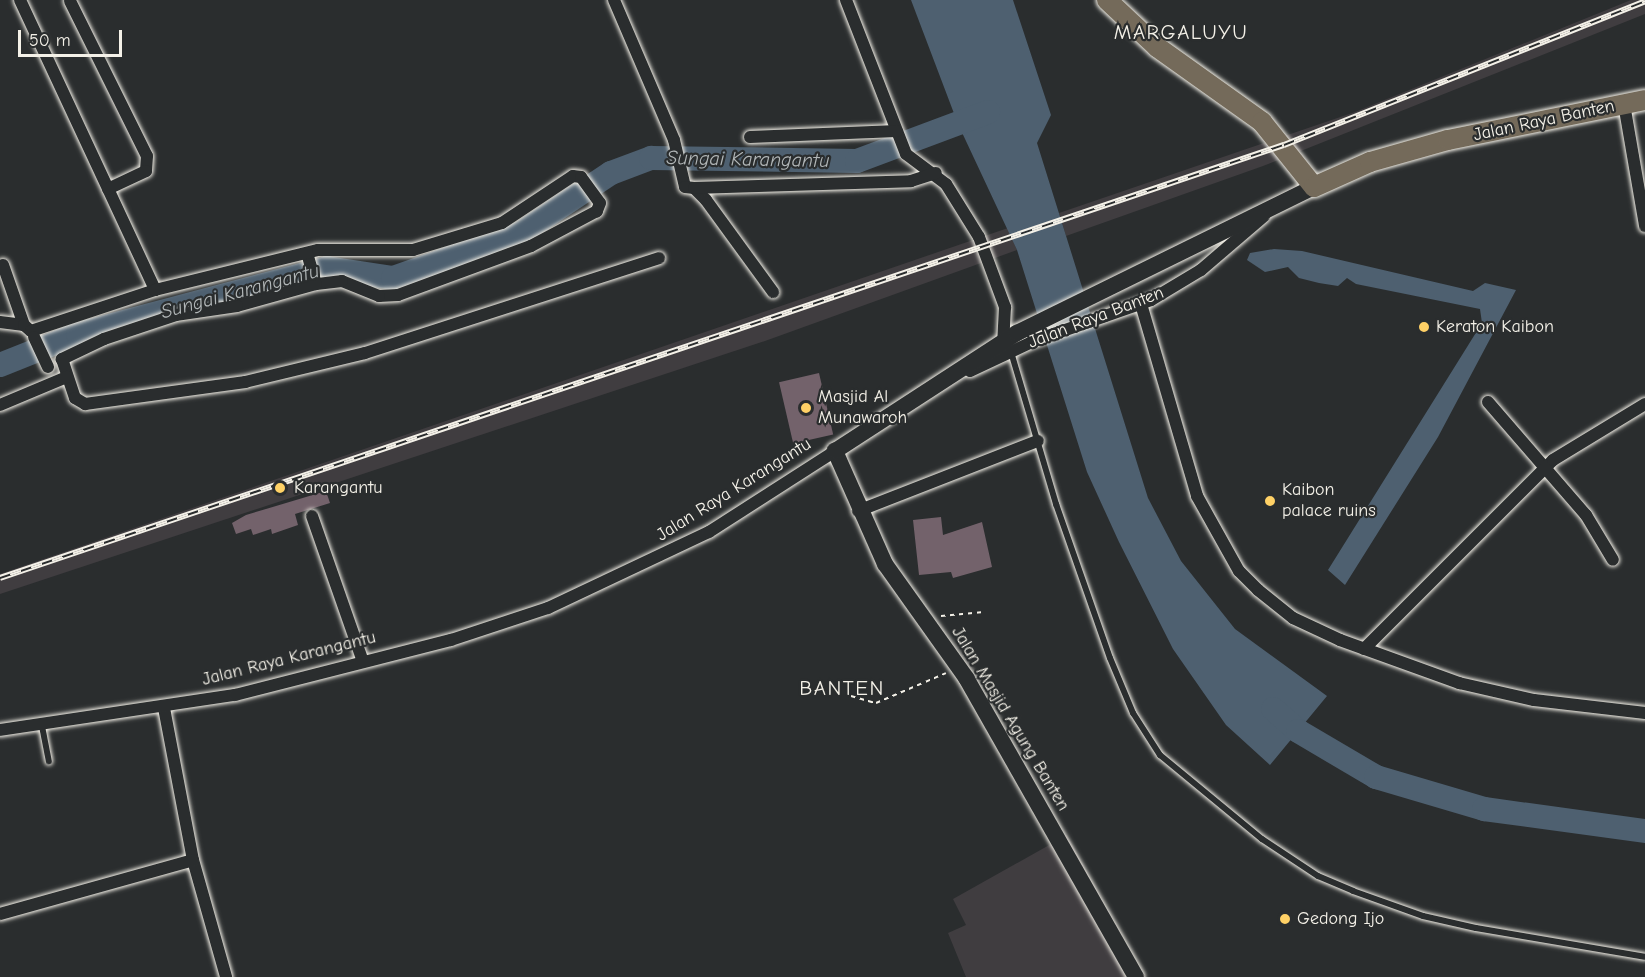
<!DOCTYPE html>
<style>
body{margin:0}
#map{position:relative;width:1645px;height:977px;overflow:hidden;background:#2a2d2e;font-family:"Comic Neue",sans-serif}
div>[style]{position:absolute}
.built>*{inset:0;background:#403d40}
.water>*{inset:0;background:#4e6070}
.river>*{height:24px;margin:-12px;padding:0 12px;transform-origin:12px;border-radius:12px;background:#4e6070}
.building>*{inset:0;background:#73626b;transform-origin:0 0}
.path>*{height:2px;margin-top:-1px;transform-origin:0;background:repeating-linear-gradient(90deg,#f4f1e8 0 4.5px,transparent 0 9px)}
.roads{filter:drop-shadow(0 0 2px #f4f1e8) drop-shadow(0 0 2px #f4f1e8)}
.lane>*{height:6px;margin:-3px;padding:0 3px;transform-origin:3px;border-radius:3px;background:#2a2d2e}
.street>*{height:12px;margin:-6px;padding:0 6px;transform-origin:6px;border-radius:6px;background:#2a2d2e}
.secondary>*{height:16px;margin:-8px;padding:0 8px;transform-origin:8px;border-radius:8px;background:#2a2d2e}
.primary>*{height:20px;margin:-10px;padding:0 10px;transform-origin:10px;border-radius:10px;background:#746a5a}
.rail>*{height:6px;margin-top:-3px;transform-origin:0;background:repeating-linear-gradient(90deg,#2a2d2e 0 11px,#f4f1e8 0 22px);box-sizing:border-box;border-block:2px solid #f4f1e8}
.dots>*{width:16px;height:16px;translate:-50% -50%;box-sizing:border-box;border:3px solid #2a2d2e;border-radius:50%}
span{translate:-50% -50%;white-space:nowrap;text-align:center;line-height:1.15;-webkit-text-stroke:4.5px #2a2d2e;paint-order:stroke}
.street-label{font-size:18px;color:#f4f1e8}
.poi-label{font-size:18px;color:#f4f1e8}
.left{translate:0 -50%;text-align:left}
.water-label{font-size:20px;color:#b2b7b8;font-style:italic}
.quarter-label{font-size:21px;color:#f4f1e8;letter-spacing:1.5px}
.scale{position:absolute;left:18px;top:30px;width:104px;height:27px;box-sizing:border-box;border:3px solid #f4f1e8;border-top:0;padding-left:8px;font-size:18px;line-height:21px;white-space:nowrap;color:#f4f1e8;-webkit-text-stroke:4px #2a2d2e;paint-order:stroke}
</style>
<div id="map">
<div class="built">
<i style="clip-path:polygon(1631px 0,1645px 0,1645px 14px,1263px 166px,1066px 236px,1059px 213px,1355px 112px)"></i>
<i style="clip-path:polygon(1008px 228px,1017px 250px,765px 341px,0 594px,0 574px)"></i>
<i style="clip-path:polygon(1067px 835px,1144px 977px,966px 977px,948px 933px,966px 925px,953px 899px)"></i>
</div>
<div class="water">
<i style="clip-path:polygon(911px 0,1013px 0,1051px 115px,1037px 143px,1148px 498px,1181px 561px,1235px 629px,1327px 696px,1270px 765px,1226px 725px,1173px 649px,1119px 542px,1087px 472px,1017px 250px,958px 124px)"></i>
<i style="clip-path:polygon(1274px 249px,1302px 251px,1473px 291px,1485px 283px,1516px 290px,1438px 437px,1345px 585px,1328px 570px,1482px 323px,1480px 309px,1356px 284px,1347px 278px,1338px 286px,1319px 283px,1299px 278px,1288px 267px,1265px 272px,1247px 260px,1250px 253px)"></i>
</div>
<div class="river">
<i style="left:0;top:365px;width:84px;rotate:-21.7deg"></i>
<i style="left:78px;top:334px;width:258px;rotate:-14.8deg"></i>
<i style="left:327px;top:268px;width:67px;rotate:8.6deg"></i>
<i style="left:393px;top:278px;width:136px;rotate:-19.4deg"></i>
<i style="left:521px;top:233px;width:108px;rotate:-33.7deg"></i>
<i style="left:611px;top:173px;width:43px;rotate:-20.6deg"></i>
<i style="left:651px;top:158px;width:206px;rotate:0.8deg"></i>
<i style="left:857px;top:161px;width:140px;rotate:-20.5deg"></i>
<i style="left:1273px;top:709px;width:33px;rotate:41deg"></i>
<i style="left:1298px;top:731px;width:91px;rotate:30.5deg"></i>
<i style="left:1376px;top:777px;width:113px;rotate:16.5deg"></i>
<i style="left:1484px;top:809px;width:162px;rotate:7.8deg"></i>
</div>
<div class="building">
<i style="left:819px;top:373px;width:63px;height:41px;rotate:77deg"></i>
<i style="clip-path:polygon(326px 491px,330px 503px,295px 514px,298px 525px,272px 534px,271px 529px,253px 535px,251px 529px,236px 534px,232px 523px,246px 515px)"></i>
<i style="clip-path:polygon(941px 517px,943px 535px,982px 522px,992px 567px,953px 578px,951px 572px,919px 575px,913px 520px)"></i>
</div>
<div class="path">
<i style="left:941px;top:616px;width:43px;rotate:-5.3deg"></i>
<i style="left:851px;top:696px;width:26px;rotate:16deg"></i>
<i style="left:876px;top:703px;width:76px;rotate:-23.2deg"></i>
</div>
<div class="roads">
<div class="lane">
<i style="left:1011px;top:352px;width:159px;rotate:73.5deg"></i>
<i style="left:1056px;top:504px;width:163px;rotate:70.7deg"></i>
<i style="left:1110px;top:658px;width:60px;rotate:67.3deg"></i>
<i style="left:1133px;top:713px;width:50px;rotate:57.3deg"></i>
<i style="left:1160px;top:755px;width:132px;rotate:39.5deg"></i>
<i style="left:1262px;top:839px;width:67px;rotate:33.5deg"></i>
<i style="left:1318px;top:876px;width:38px;rotate:23deg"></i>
<i style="left:1353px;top:891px;width:74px;rotate:19.7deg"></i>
<i style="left:1423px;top:916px;width:54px;rotate:12.8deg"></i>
<i style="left:1476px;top:928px;width:171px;rotate:9.7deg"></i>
<i style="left:42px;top:726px;width:36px;rotate:79deg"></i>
</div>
<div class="street">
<i style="left:20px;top:0;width:320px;rotate:65deg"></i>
<i style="left:614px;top:0;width:152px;rotate:66.8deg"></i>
<i style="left:674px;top:140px;width:48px;rotate:76.8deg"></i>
<i style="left:685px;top:187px;width:9px;rotate:6deg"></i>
<i style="left:694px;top:188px;width:17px;rotate:45deg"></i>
<i style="left:706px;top:200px;width:114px;rotate:53.9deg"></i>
<i style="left:846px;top:0;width:165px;rotate:68.7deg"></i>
<i style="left:906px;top:154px;width:50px;rotate:36.9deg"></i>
<i style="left:946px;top:184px;width:62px;rotate:58.1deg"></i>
<i style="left:979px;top:237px;width:75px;rotate:69.6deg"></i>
<i style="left:1005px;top:307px;width:34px;rotate:93deg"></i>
<i style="left:70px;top:1px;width:173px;rotate:63.6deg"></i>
<i style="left:147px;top:156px;width:15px;rotate:94deg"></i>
<i style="left:146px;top:171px;width:42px;rotate:154.7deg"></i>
<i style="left:1624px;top:104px;width:124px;rotate:80.2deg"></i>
<i style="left:750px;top:137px;width:147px;rotate:-2.3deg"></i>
<i style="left:694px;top:188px;width:217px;rotate:-1.8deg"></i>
<i style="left:911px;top:181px;width:26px;rotate:-18deg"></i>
<i style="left:307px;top:253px;width:32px;rotate:74deg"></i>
<i style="left:3px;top:265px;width:64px;rotate:70.7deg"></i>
<i style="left:1141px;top:304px;width:200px;rotate:73.7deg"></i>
<i style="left:1197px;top:496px;width:86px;rotate:60.8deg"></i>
<i style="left:1239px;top:571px;width:27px;rotate:45deg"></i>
<i style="left:1258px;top:590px;width:45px;rotate:38.7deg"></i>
<i style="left:1293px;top:618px;width:52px;rotate:25.1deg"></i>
<i style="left:1340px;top:640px;width:127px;rotate:19.9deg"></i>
<i style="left:1459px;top:683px;width:77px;rotate:12.8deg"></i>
<i style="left:1534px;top:700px;width:112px;rotate:6.7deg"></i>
<i style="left:0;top:322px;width:24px;rotate:7deg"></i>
<i style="left:24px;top:325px;width:9px;rotate:41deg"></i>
<i style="left:31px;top:331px;width:131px;rotate:-18.3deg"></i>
<i style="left:155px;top:290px;width:168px;rotate:-13.8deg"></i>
<i style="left:318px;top:250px;width:95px"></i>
<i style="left:413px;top:250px;width:93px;rotate:-16.9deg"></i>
<i style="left:502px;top:223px;width:85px;rotate:-33.5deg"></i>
<i style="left:573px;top:176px;width:8px;rotate:7deg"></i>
<i style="left:581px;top:177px;width:32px;rotate:54deg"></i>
<i style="left:600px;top:203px;width:9px;rotate:111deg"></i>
<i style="left:597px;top:211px;width:75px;rotate:152.1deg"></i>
<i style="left:531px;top:246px;width:142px;rotate:159.8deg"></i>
<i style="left:398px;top:295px;width:19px;rotate:177deg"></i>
<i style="left:379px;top:296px;width:40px;rotate:-158deg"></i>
<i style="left:342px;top:281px;width:26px;rotate:173deg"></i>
<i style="left:316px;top:284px;width:82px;rotate:164.4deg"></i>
<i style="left:237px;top:306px;width:62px;rotate:171.6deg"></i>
<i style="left:176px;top:315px;width:76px;rotate:161.6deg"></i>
<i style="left:104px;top:339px;width:47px;rotate:154.5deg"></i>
<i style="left:62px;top:359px;width:41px;rotate:71.6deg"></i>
<i style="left:75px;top:398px;width:12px;rotate:31deg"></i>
<i style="left:85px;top:404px;width:162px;rotate:-7.8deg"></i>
<i style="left:245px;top:382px;width:123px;rotate:-13.6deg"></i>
<i style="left:365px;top:353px;width:309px;rotate:-17.9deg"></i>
<i style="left:34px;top:337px;width:33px;rotate:65deg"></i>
<i style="left:970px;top:371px;width:71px;rotate:-25.1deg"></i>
<i style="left:1034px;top:341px;width:124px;rotate:-19.3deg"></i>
<i style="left:1151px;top:300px;width:58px;rotate:-31deg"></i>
<i style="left:1201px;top:270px;width:83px;rotate:-40.6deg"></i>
<i style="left:1488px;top:402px;width:150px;rotate:49.1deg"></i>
<i style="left:1586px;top:515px;width:52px;rotate:59deg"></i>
<i style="left:0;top:405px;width:73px;rotate:-22.7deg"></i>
<i style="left:858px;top:511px;width:193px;rotate:-21.3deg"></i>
<i style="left:312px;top:516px;width:151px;rotate:70.7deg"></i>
<i style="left:1364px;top:649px;width:267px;rotate:-45deg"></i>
<i style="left:1553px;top:460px;width:108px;rotate:-31.3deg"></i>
<i style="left:164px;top:708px;width:155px;rotate:79.2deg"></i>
<i style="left:193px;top:860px;width:122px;rotate:74.2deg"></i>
<i style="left:0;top:730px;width:238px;rotate:-8.5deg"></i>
<i style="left:235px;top:695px;width:223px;rotate:-14.3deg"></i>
<i style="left:451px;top:640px;width:102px;rotate:-18.3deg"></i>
<i style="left:548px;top:608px;width:178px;rotate:-25.3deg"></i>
<i style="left:709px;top:532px;width:150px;rotate:-32.7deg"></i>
<i style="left:0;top:914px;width:200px;rotate:-15.6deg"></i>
</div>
<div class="secondary">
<i style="left:1136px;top:977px;width:343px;rotate:-119.6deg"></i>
<i style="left:967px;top:679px;width:141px;rotate:-125.5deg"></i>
<i style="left:885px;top:564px;width:124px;rotate:-113.9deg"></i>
<i style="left:835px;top:451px;width:217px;rotate:-33deg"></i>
<i style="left:1017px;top:333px;width:331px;rotate:-26.2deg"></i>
</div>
<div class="primary">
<i style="left:1107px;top:0;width:69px;rotate:43.2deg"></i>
<i style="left:1157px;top:47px;width:129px;rotate:35.5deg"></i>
<i style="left:1262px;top:122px;width:83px;rotate:51.3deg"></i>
<i style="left:1314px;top:187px;width:61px;rotate:-24.1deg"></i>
<i style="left:1370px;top:162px;width:81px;rotate:-15.8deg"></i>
<i style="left:1448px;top:140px;width:201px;rotate:-11.5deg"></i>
</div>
</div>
<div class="rail">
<i style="left:0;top:578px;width:1355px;rotate:-18.64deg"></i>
<i style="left:1284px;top:145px;width:389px;rotate:-21.7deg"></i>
</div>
<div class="dots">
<i style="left:1424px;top:327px;background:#ffd166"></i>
<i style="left:806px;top:408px;background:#ffd166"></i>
<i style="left:280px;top:488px;background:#ffd166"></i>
<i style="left:1270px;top:501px;background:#ffd166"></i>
<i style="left:1285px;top:919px;background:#ffd166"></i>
</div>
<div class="street-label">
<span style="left:1544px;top:121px;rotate:-12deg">Jalan Raya Banten</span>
<span style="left:1096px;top:318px;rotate:-21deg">Jalan Raya Banten</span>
<span style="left:734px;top:490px;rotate:-32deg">Jalan Raya Karangantu</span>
<span style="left:289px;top:659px;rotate:-14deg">Jalan Raya Karangantu</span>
<span style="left:1010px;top:719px;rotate:59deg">Jalan Masjid Agung Banten</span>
</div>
<div class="poi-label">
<span class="left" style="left:1436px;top:327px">Keraton Kaibon</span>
<span class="left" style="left:818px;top:408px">Masjid Al<br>Munawaroh</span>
<span class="left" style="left:294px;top:488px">Karangantu</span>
<span class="left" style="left:1282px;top:501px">Kaibon<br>palace ruins</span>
<span class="left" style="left:1297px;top:919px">Gedong Ijo</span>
</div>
<div class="water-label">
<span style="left:748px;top:159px;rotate:1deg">Sungai Karangantu</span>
<span style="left:240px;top:291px;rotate:-15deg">Sungai Karangantu</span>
</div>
<div class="quarter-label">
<span style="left:1181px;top:32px">MARGALUYU</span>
<span style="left:842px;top:688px">BANTEN</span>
</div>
<div class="scale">50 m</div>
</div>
